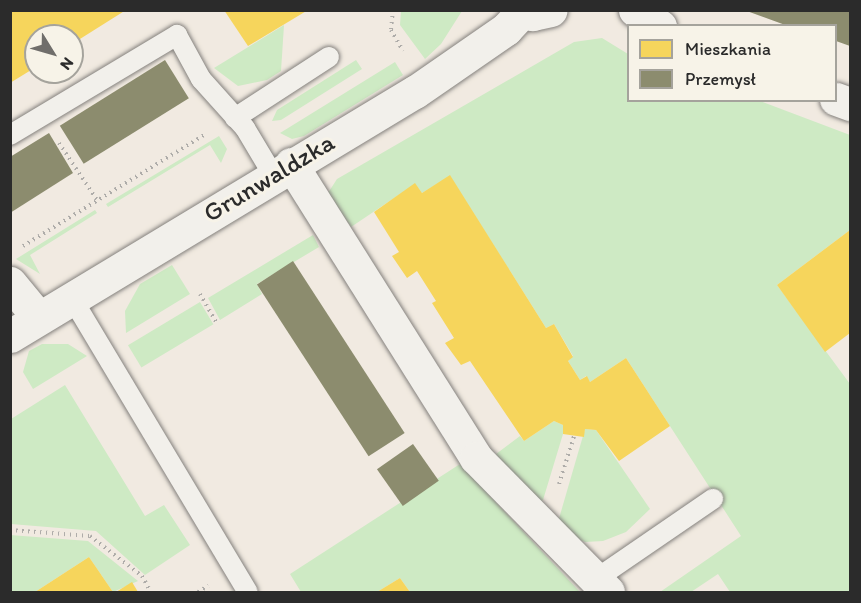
<!DOCTYPE html>
<meta charset="utf-8">
<style>
body{margin:0}
#map{position:relative;width:861px;height:603px;overflow:hidden;background:#f1eae1;font-family:Itim,sans-serif}
div>[style]{position:absolute}
.green>*{inset:0;background:#ceeac4;transform-origin:0 0}
.homes>*{inset:0;background:#f6d55c}
.industry>*{inset:0;background:#8c8c6e;transform-origin:0 0}
.path>*{height:4px;margin-top:-2px;transform-origin:0;background:repeating-linear-gradient(90deg,#aeaca9 0 1.5px,transparent 0 6px)}
.roads{filter:drop-shadow(0 0 2px #84817d) drop-shadow(0 0 2px #84817d)}
.lane>*{height:20px;margin:-10px;padding:0 10px;transform-origin:10px;border-radius:10px;background:#f2f0eb}
.street>*{height:33px;margin:-16.5px;padding:0 16.5px;transform-origin:16.5px;border-radius:16.5px;background:#f2f0eb}
span{translate:-50% -50%;white-space:nowrap;text-align:center;line-height:1.15;-webkit-text-stroke:6px #f7f3e8;paint-order:stroke}
.street-label{font-size:26px;color:#2b2b2b}
.frame{position:absolute;inset:0;border:12px solid #2b2b2b;pointer-events:none}
.legend{position:absolute;left:627px;top:24px;width:210px;height:78px;box-sizing:border-box;background:#f7f3e8;border:2px solid #a5a39c;margin:0;padding:8px 10px;list-style:none;font-size:18px;color:#2b2b2b}
.legend li{display:flex;align-items:center;gap:12px;height:30px}
.legend b{width:30px;border:2px solid #a5a39c}
.north{position:absolute;left:24px;top:24px;width:60px;height:60px;box-sizing:border-box;background:#f7f3e8;border:2px solid #a5a39c;border-radius:50%;rotate:127deg;font-size:16px;font-weight:700;line-height:24px;text-align:center;color:#2b2b2b}
.north::after{content:'';display:block;margin:auto;width:21px;height:27px;background:#706e6b;clip-path:polygon(50% 0,100% 100%,50% 72%,0 100%)}
</style>
<div id="map">
<div class="green">
<i style="clip-path:polygon(401px 11px,401px 10px,462px 11px,441px 44px,425px 59px,400px 25px)"></i>
<i style="clip-path:polygon(284px 25px,281px 71px,267px 80px,238px 86px,214px 68px)"></i>
<i style="clip-path:polygon(602px 38px,628px 54px,628px 100px,760px 101px,850px 135px,850px 230px,777px 285px,850px 384px,850px 592px,730px 592px,718px 574px,691px 592px,660px 592px,741px 536px,626px 358px,590px 382px,586px 376px,580px 380px,568px 361px,573px 356px,554px 324px,546px 328px,450px 176px,422px 193px,415px 184px,351px 227px,328px 193px,337px 179px,574px 42px)"></i>
<i style="clip-path:polygon(356px 60px,362px 69px,281px 120px,272px 121px,277px 110px)"></i>
<i style="clip-path:polygon(395px 62px,403px 75px,304px 136px,292px 139px,280px 133px)"></i>
<i style="clip-path:polygon(219px 136px,227px 149px,221px 163px,210px 145px,108px 207px,106px 204px)"></i>
<i style="clip-path:polygon(95px 210px,97px 213px,30px 255px,40px 274px,16px 259px)"></i>
<i style="clip-path:polygon(313px 235px,319px 247px,257px 284px,262px 294px,220px 320px,208px 298px)"></i>
<i style="clip-path:polygon(172px 265px,190px 294px,126px 333px,125px 311px,140px 284px)"></i>
<i style="left:200px;top:302px;width:26px;height:84px;rotate:59deg"></i>
<i style="clip-path:polygon(42px 344px,68px 344px,87px 356px,33px 389px,23px 372px,29px 351px)"></i>
<i style="clip-path:polygon(65px 385px,145px 516px,164px 505px,190px 545px,145px 575px,96px 531px,11px 524px,11px 419px)"></i>
<i style="clip-path:polygon(554px 421px,563px 425px,563px 434px,543px 500px,537px 503px,496px 454px,520px 436px,524px 441px)"></i>
<i style="clip-path:polygon(585px 429px,596px 430px,650px 509px,626px 532px,603px 541px,585px 542px,569px 535px,558px 522px)"></i>
<i style="clip-path:polygon(460px 464px,580px 592px,410px 592px,400px 578px,377px 592px,301px 592px,290px 574px)"></i>
<i style="clip-path:polygon(10px 535px,88px 541px,138px 581px,113px 592px,89px 557px,35px 592px,11px 592px)"></i>
</div>
<div class="homes">
<i style="clip-path:polygon(10px 10px,126px 10px,72px 44px,72px 36px,36px 36px,36px 67px,10px 83px)"></i>
<i style="clip-path:polygon(224px 10px,308px 10px,248px 46px)"></i>
<i style="clip-path:polygon(450px 175px,546px 328px,554px 324px,573px 357px,568px 361px,580px 380px,587px 376px,590px 382px,626px 358px,670px 426px,619px 461px,596px 430px,585px 429px,584px 437px,563px 434px,563px 425px,554px 421px,524px 441px,470px 361px,461px 365px,445px 343px,454px 338px,432px 303px,436px 301px,417px 271px,407px 278px,392px 256px,399px 252px,374px 212px,415px 183px,422px 193px)"></i>
<i style="clip-path:polygon(850px 230px,850px 333px,825px 352px,777px 285px)"></i>
<i style="clip-path:polygon(89px 557px,113px 592px,35px 592px)"></i>
<i style="clip-path:polygon(400px 578px,410px 592px,377px 592px)"></i>
<i style="clip-path:polygon(132px 582px,138px 592px,116px 592px)"></i>
</div>
<div class="industry">
<i style="clip-path:polygon(744px 10px,850px 10px,850px 46px,836px 41px,836px 26px,788px 26px)"></i>
<i style="left:165px;top:60px;width:45px;height:124px;rotate:58deg"></i>
<i style="clip-path:polygon(49px 133px,73px 173px,10px 213px,10px 157px)"></i>
<i style="left:293px;top:261px;width:205px;height:43px;rotate:57deg"></i>
<i style="left:413px;top:444px;width:45px;height:44px;rotate:55deg"></i>
</div>
<div class="path">
<i style="left:393px;top:10px;width:20px;rotate:96deg"></i>
<i style="left:391px;top:30px;width:24px;rotate:60deg"></i>
<i style="left:59px;top:143px;width:69px;rotate:56.3deg"></i>
<i style="left:23px;top:246px;width:215px;rotate:-31.5deg"></i>
<i style="left:200px;top:294px;width:34px;rotate:60deg"></i>
<i style="left:559px;top:484px;width:50px;rotate:-72.6deg"></i>
<i style="left:10px;top:530px;width:80px;rotate:4.3deg"></i>
<i style="left:90px;top:536px;width:66px;rotate:37.6deg"></i>
<i style="left:142px;top:576px;width:18px;rotate:61deg"></i>
<i style="left:198px;top:592px;width:12px;rotate:-31deg"></i>
</div>
<div class="roads">
<div class="lane">
<i style="left:235px;top:118px;width:112px;rotate:-33deg"></i>
<i style="left:10px;top:135px;width:195px;rotate:-30.9deg"></i>
<i style="left:177px;top:35px;width:50px;rotate:61.4deg"></i>
<i style="left:201px;top:79px;width:66px;rotate:48.1deg"></i>
<i style="left:245px;top:128px;width:55px;rotate:59.2deg"></i>
<i style="left:73px;top:300px;width:340px;rotate:59.1deg"></i>
<i style="left:596px;top:579px;width:142px;rotate:-34.4deg"></i>
</div>
<div class="street">
<i style="left:517px;top:10px;width:16px;rotate:15deg"></i>
<i style="left:532px;top:14px;width:19px;rotate:-12deg"></i>
<i style="left:635px;top:10px;width:30px;rotate:33deg"></i>
<i style="left:836px;top:99px;width:15px;rotate:20deg"></i>
<i style="left:291px;top:164px;width:347px;rotate:57.8deg"></i>
<i style="left:476px;top:458px;width:188px;rotate:45.4deg"></i>
<i style="left:10px;top:283px;width:45px;rotate:50.4deg"></i>
<i style="left:10px;top:336px;width:473px;rotate:-31.1deg"></i>
<i style="left:415px;top:92px;width:111px;rotate:-34.7deg"></i>
<i style="left:506px;top:29px;width:23px;rotate:-47deg"></i>
</div>
</div>
<div class="street-label">
<span style="left:269px;top:178px;rotate:-31deg">Grunwaldzka</span>
</div>
<div class="frame"></div>
<ul class="legend">
<li><b style="height:16px;background:#f6d55c"></b>Mieszkania</li>
<li><b style="height:16px;background:#8c8c6e"></b>Przemysł</li>
</ul>
<div class="north">N</div>
</div>
